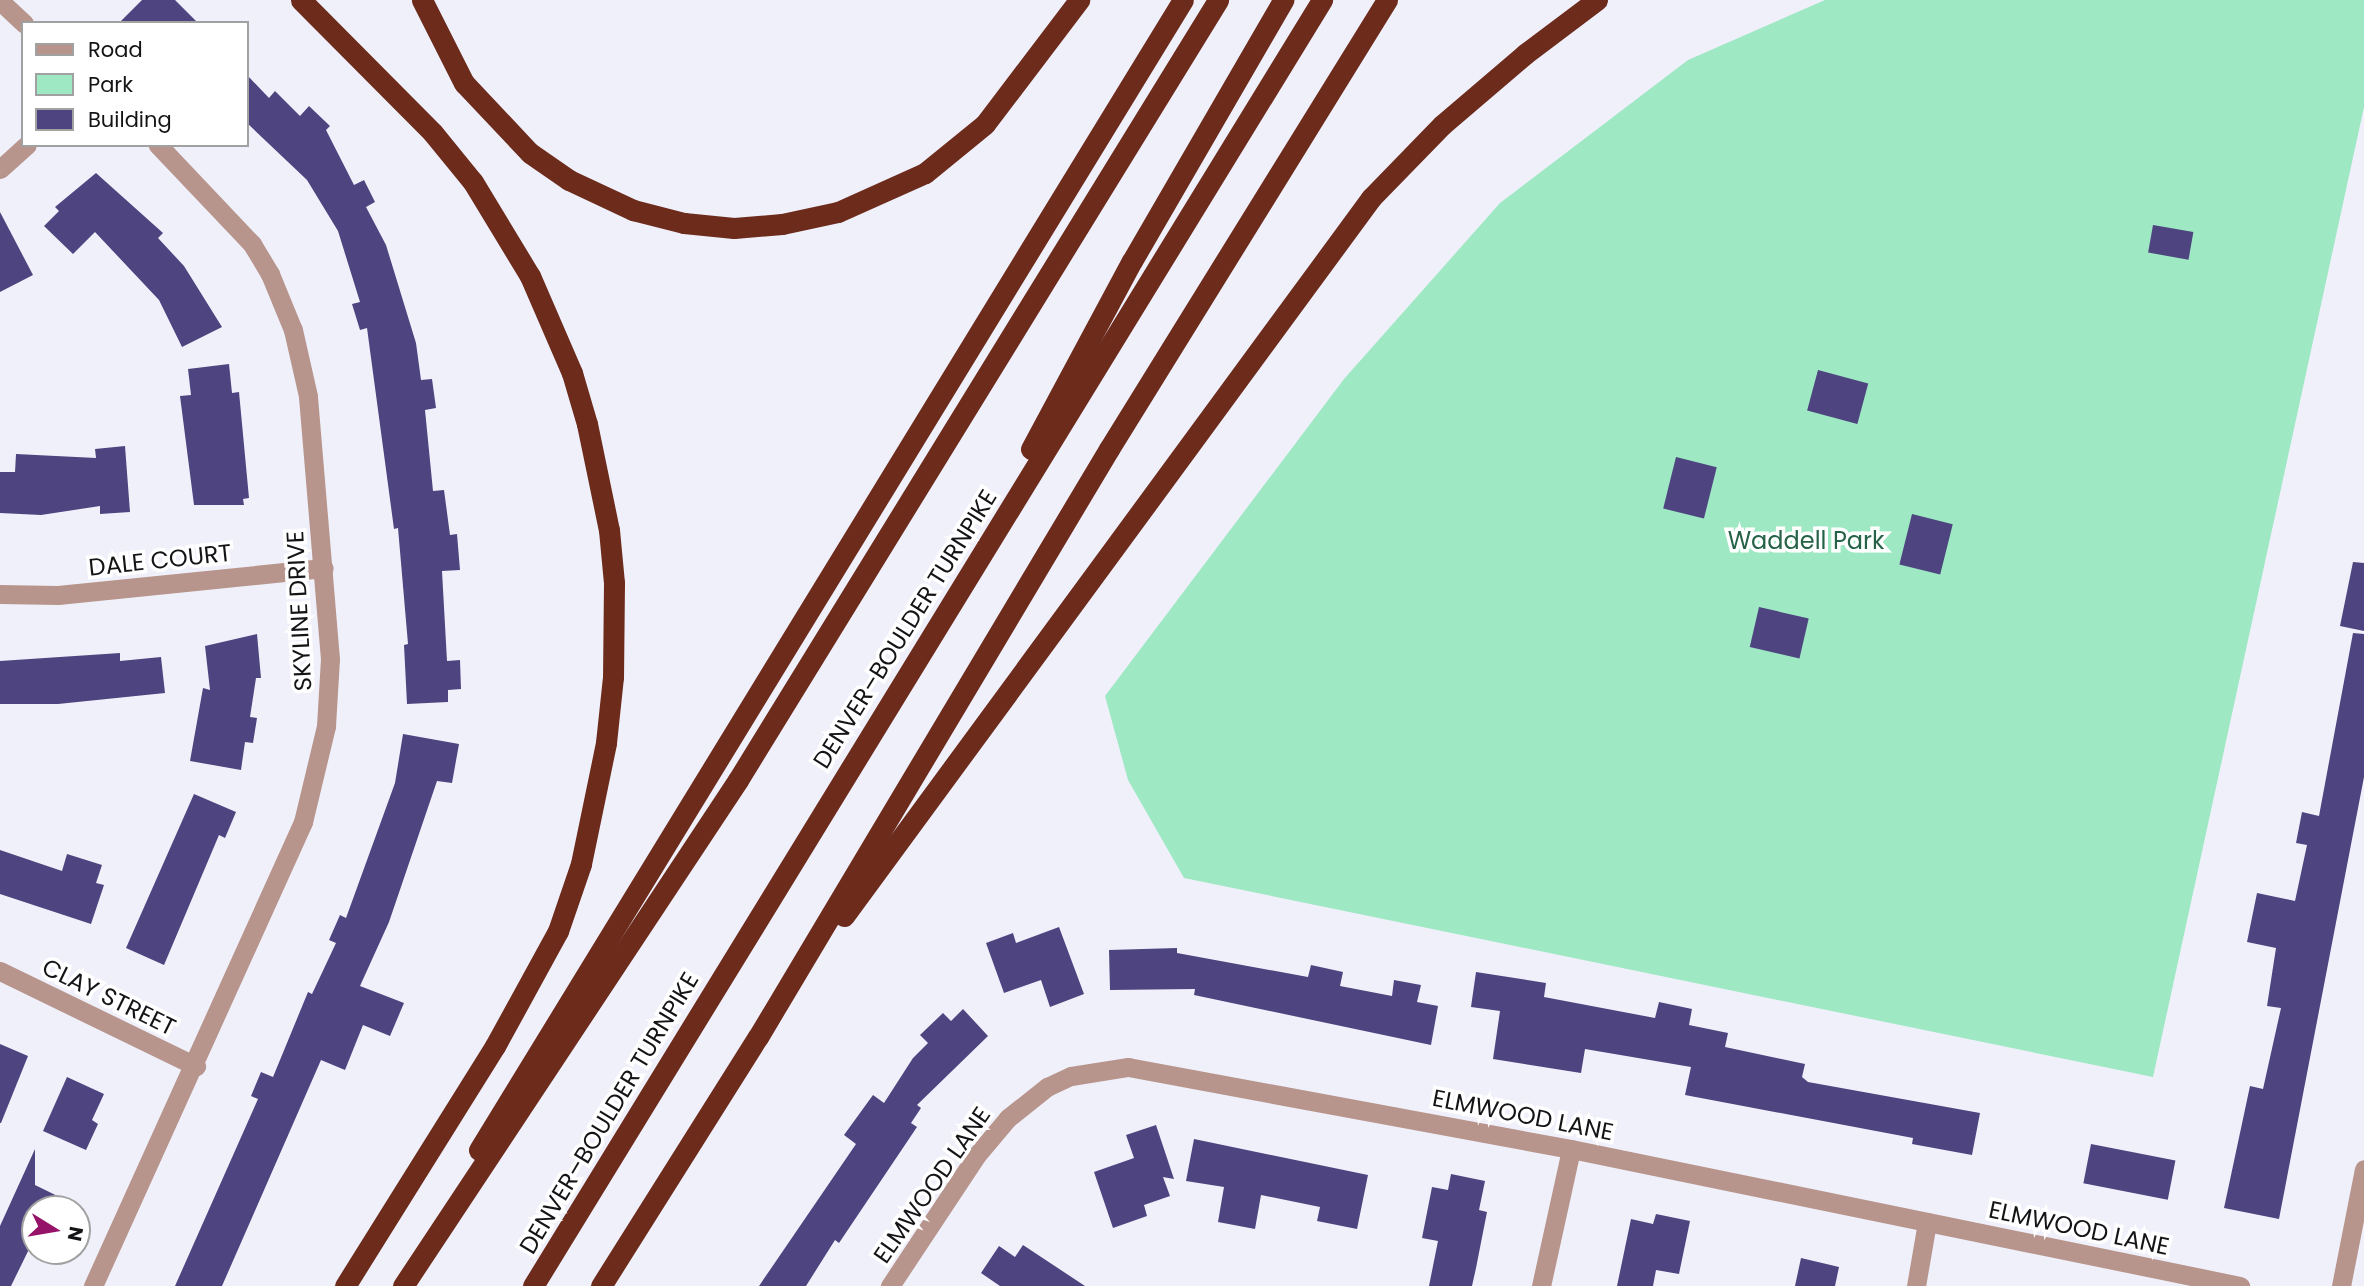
<!DOCTYPE html>
<meta charset="utf-8">
<style>
body{margin:0}
#map{position:relative;width:2364px;height:1286px;overflow:hidden;background:#f0f0fb;font-family:Poppins,sans-serif}
div>[style]{position:absolute}
.green>*{inset:0;background:#9fe8c4}
.building>*{inset:0;background:#4e447f;transform-origin:0 0}
.minor>*{height:19px;margin:-9.5px;padding:0 9.5px;transform-origin:9.5px;border-radius:9.5px;background:#b7958c}
.motorway>*{height:21px;margin:-10.5px;padding:0 10.5px;transform-origin:10.5px;border-radius:10.5px;background:#6c2b1b}
span{translate:-50% -50%;white-space:nowrap;text-align:center;line-height:1.15;-webkit-text-stroke:7px #fff;paint-order:stroke}
.park-label{font-size:24px;color:#256248}
.street-label{font-size:24px;color:#141417}
.legend{position:absolute;left:21px;top:21px;width:228px;height:126px;box-sizing:border-box;background:#fff;border:2px solid #a1a1a2;margin:0;padding:9px 12px;list-style:none;font-size:21px;color:#141417}
.legend li{display:flex;align-items:center;gap:14px;height:35px}
.legend b{width:35px;border:2px solid #a1a1a2}
.north{position:absolute;left:21px;top:1195px;width:70px;height:70px;box-sizing:border-box;background:#fff;border:2px solid #a1a1a2;border-radius:50%;rotate:101deg;font-size:19px;font-weight:700;line-height:28px;text-align:center;color:#141417}
.north::after{content:'';display:block;margin:auto;width:24px;height:32px;background:#96136a;clip-path:polygon(50% 0,100% 100%,50% 72%,0 100%)}
</style>
<div id="map">
<div class="green">
<i style="clip-path:polygon(1825px 0,2364px 0,2364px 107px,2153px 1077px,1184px 878px,1128px 780px,1105px 696px,1344px 379px,1500px 203px,1688px 60px)"></i>
</div>
<div class="building">
<i style="clip-path:polygon(142px 0,175px 0,198px 23px,119px 23px)"></i>
<i style="clip-path:polygon(247px 75px,269px 98px,275px 91px,300px 116px,309px 106px,330px 126px,326px 130px,354px 185px,364px 180px,375px 202px,366px 207px,386px 245px,416px 343px,421px 380px,432px 379px,436px 408px,425px 410px,433px 491px,444px 490px,450px 535px,457px 534px,460px 570px,442px 571px,447px 661px,460px 660px,461px 689px,448px 690px,448px 702px,407px 704px,404px 645px,408px 644px,398px 528px,394px 529px,367px 328px,360px 330px,352px 304px,360px 302px,338px 231px,307px 180px,247px 123px)"></i>
<i style="clip-path:polygon(96px 173px,163px 233px,158px 238px,184px 266px,222px 327px,182px 347px,159px 300px,95px 232px,73px 254px,44px 226px,59px 211px,55px 207px)"></i>
<i style="clip-path:polygon(0 212px,33px 275px,0 292px)"></i>
<i style="left:2153px;top:225px;width:41px;height:28px;rotate:10deg"></i>
<i style="clip-path:polygon(229px 364px,232px 393px,239px 392px,249px 498px,243px 499px,244px 505px,194px 505px,180px 396px,191px 395px,188px 369px)"></i>
<i style="left:1818px;top:370px;width:52px;height:42px;rotate:15deg"></i>
<i style="clip-path:polygon(125px 446px,130px 512px,100px 514px,100px 506px,41px 515px,0 513px,0 472px,15px 472px,16px 454px,96px 458px,95px 449px)"></i>
<i style="left:1676px;top:457px;width:42px;height:53px;rotate:14deg"></i>
<i style="left:1912px;top:514px;width:42px;height:52px;rotate:14deg"></i>
<i style="clip-path:polygon(2353px 562px,2364px 563px,2364px 631px,2340px 626px)"></i>
<i style="left:1759px;top:607px;width:51px;height:41px;rotate:13deg"></i>
<i style="clip-path:polygon(2353px 633px,2364px 634px,2364px 777px,2279px 1219px,2224px 1208px,2250px 1086px,2263px 1089px,2281px 1008px,2267px 1006px,2276px 948px,2247px 942px,2257px 893px,2295px 901px,2307px 845px,2296px 843px,2302px 812px,2319px 816px)"></i>
<i style="clip-path:polygon(257px 634px,261px 678px,256px 678px,250px 717px,257px 718px,253px 743px,245px 742px,241px 770px,190px 761px,203px 688px,210px 690px,205px 646px)"></i>
<i style="clip-path:polygon(120px 653px,120px 661px,161px 657px,165px 693px,58px 704px,0 704px,0 661px)"></i>
<i style="clip-path:polygon(403px 734px,459px 744px,452px 783px,437px 781px,389px 922px,360px 986px,404px 1003px,390px 1036px,363px 1025px,345px 1070px,321px 1060px,222px 1286px,175px 1286px,258px 1099px,251px 1096px,261px 1072px,273px 1077px,308px 992px,312px 994px,336px 943px,329px 940px,340px 915px,346px 918px,395px 783px)"></i>
<i style="clip-path:polygon(194px 794px,236px 812px,225px 838px,219px 835px,164px 965px,126px 948px)"></i>
<i style="clip-path:polygon(0 850px,62px 871px,67px 854px,102px 865px,96px 883px,104px 885px,91px 924px,0 894px)"></i>
<i style="clip-path:polygon(1059px 927px,1084px 994px,1050px 1007px,1041px 980px,1004px 993px,986px 943px,1013px 933px,1016px 943px)"></i>
<i style="clip-path:polygon(1177px 948px,1177px 953px,1308px 977px,1311px 965px,1343px 972px,1340px 986px,1392px 996px,1394px 980px,1421px 985px,1417px 1002px,1438px 1006px,1431px 1045px,1194px 995px,1195px 989px,1110px 990px,1109px 950px)"></i>
<i style="clip-path:polygon(1476px 972px,1546px 983px,1544px 997px,1655px 1018px,1659px 1002px,1692px 1009px,1689px 1025px,1728px 1033px,1725px 1047px,1805px 1064px,1802px 1077px,1808px 1082px,1980px 1113px,1972px 1155px,1912px 1144px,1913px 1138px,1685px 1095px,1691px 1067px,1585px 1049px,1581px 1073px,1493px 1059px,1500px 1011px,1471px 1007px)"></i>
<i style="clip-path:polygon(963px 1009px,988px 1036px,917px 1105px,921px 1108px,911px 1123px,917px 1127px,839px 1243px,835px 1240px,806px 1286px,759px 1286px,856px 1144px,844px 1135px,873px 1095px,884px 1103px,913px 1058px,928px 1043px,920px 1035px,943px 1013px,951px 1021px)"></i>
<i style="clip-path:polygon(0 1044px,28px 1056px,1px 1123px,0 1123px)"></i>
<i style="clip-path:polygon(67px 1077px,104px 1094px,92px 1120px,98px 1124px,86px 1150px,43px 1131px)"></i>
<i style="clip-path:polygon(1156px 1125px,1174px 1179px,1163px 1177px,1170px 1196px,1144px 1205px,1147px 1216px,1113px 1228px,1094px 1172px,1134px 1158px,1126px 1135px)"></i>
<i style="clip-path:polygon(1194px 1139px,1368px 1175px,1357px 1229px,1317px 1221px,1320px 1207px,1261px 1195px,1255px 1229px,1218px 1222px,1224px 1187px,1186px 1181px)"></i>
<i style="left:2091px;top:1144px;width:86px;height:40px;rotate:11deg"></i>
<i style="clip-path:polygon(35px 1149px,35px 1185px,84px 1209px,35px 1209px,35px 1237px,11px 1286px,0 1286px,0 1226px)"></i>
<i style="clip-path:polygon(1451px 1174px,1485px 1181px,1479px 1210px,1487px 1212px,1476px 1268px,1472px 1286px,1429px 1286px,1438px 1241px,1422px 1238px,1432px 1187px,1448px 1190px)"></i>
<i style="clip-path:polygon(1656px 1214px,1690px 1221px,1679px 1274px,1656px 1270px,1653px 1286px,1617px 1286px,1631px 1219px,1653px 1224px)"></i>
<i style="clip-path:polygon(1023px 1245px,1085px 1286px,1000px 1286px,981px 1273px,999px 1246px,1015px 1257px)"></i>
<i style="clip-path:polygon(1801px 1258px,1839px 1267px,1835px 1286px,1795px 1286px)"></i>
</div>
<div class="minor">
<i style="left:0;top:1px;width:33px;rotate:43deg"></i>
<i style="left:0;top:169px;width:36px;rotate:-42deg"></i>
<i style="left:0;top:594px;width:58px;rotate:1deg"></i>
<i style="left:58px;top:595px;width:267px;rotate:-5.8deg"></i>
<i style="left:0;top:971px;width:218px;rotate:25.9deg"></i>
<i style="left:93px;top:1286px;width:509px;rotate:-65.65deg"></i>
<i style="left:303px;top:822px;width:99px;rotate:-76.5deg"></i>
<i style="left:326px;top:726px;width:67px;rotate:-86.6deg"></i>
<i style="left:330px;top:659px;width:264px;rotate:-94.8deg"></i>
<i style="left:308px;top:396px;width:68px;rotate:-102.8deg"></i>
<i style="left:293px;top:330px;width:61px;rotate:-112.3deg"></i>
<i style="left:270px;top:274px;width:35px;rotate:-121deg"></i>
<i style="left:252px;top:244px;width:137px;rotate:-133.5deg"></i>
<i style="left:890px;top:1286px;width:156px;rotate:-56.5deg"></i>
<i style="left:976px;top:1156px;width:50px;rotate:-49.9deg"></i>
<i style="left:1008px;top:1118px;width:50px;rotate:-38.5deg"></i>
<i style="left:1047px;top:1087px;width:26px;rotate:-25deg"></i>
<i style="left:1071px;top:1076px;width:58px;rotate:-9deg"></i>
<i style="left:1128px;top:1067px;width:451px;rotate:10.5deg"></i>
<i style="left:1571px;top:1149px;width:683px;rotate:11.57deg"></i>
<i style="left:1541px;top:1286px;width:140px;rotate:-77.6deg"></i>
<i style="left:1916px;top:1286px;width:65px;rotate:-80.2deg"></i>
<i style="left:2341px;top:1286px;width:119px;rotate:-78.9deg"></i>
</div>
<div class="motorway">
<i style="left:301px;top:0;width:187px;rotate:45.2deg"></i>
<i style="left:433px;top:133px;width:63px;rotate:50.8deg"></i>
<i style="left:473px;top:182px;width:110px;rotate:58.8deg"></i>
<i style="left:530px;top:276px;width:106px;rotate:66.6deg"></i>
<i style="left:572px;top:373px;width:53px;rotate:73.6deg"></i>
<i style="left:587px;top:424px;width:108px;rotate:78.3deg"></i>
<i style="left:609px;top:530px;width:53px;rotate:84.6deg"></i>
<i style="left:614px;top:583px;width:94px;rotate:90.6deg"></i>
<i style="left:613px;top:677px;width:66px;rotate:96.1deg"></i>
<i style="left:606px;top:743px;width:124px;rotate:101.7deg"></i>
<i style="left:581px;top:864px;width:71px;rotate:108.9deg"></i>
<i style="left:558px;top:931px;width:131px;rotate:118.7deg"></i>
<i style="left:495px;top:1046px;width:283px;rotate:122deg"></i>
<i style="left:422px;top:0;width:93px;rotate:63.2deg"></i>
<i style="left:464px;top:83px;width:96px;rotate:46.7deg"></i>
<i style="left:530px;top:153px;width:47px;rotate:34.7deg"></i>
<i style="left:569px;top:180px;width:71px;rotate:25.1deg"></i>
<i style="left:633px;top:210px;width:53px;rotate:14.3deg"></i>
<i style="left:684px;top:223px;width:50px;rotate:5.7deg"></i>
<i style="left:734px;top:228px;width:48px;rotate:-4.8deg"></i>
<i style="left:782px;top:224px;width:57px;rotate:-12.1deg"></i>
<i style="left:838px;top:212px;width:95px;rotate:-24.1deg"></i>
<i style="left:925px;top:173px;width:77px;rotate:-39.2deg"></i>
<i style="left:985px;top:124px;width:156px;rotate:-52.8deg"></i>
<i style="left:1031px;top:449px;width:213px;rotate:-61.8deg"></i>
<i style="left:1132px;top:261px;width:302px;rotate:-59.9deg"></i>
<i style="left:844px;top:916px;width:891px;rotate:-53.72deg"></i>
<i style="left:1371px;top:198px;width:102px;rotate:-45.8deg"></i>
<i style="left:1442px;top:125px;width:109px;rotate:-40.5deg"></i>
<i style="left:1525px;top:54px;width:90px;rotate:-36.9deg"></i>
<i style="left:479px;top:1150px;width:1348px;rotate:-58.53deg"></i>
<i style="left:403px;top:1286px;width:607px;rotate:-56.49deg"></i>
<i style="left:738px;top:780px;width:916px;rotate:-58.39deg"></i>
<i style="left:533px;top:1286px;width:1509px;rotate:-58.47deg"></i>
<i style="left:601px;top:1286px;width:294px;rotate:-57.8deg"></i>
<i style="left:758px;top:1037px;width:685px;rotate:-59.17deg"></i>
<i style="left:1109px;top:449px;width:528px;rotate:-58.24deg"></i>
</div>
<div class="park-label">
<span style="left:1806px;top:541px">Waddell Park</span>
</div>
<div class="street-label">
<span style="left:160px;top:560px;rotate:-6deg">DALE COURT</span>
<span style="left:299px;top:611px;rotate:-93deg">SKYLINE DRIVE</span>
<span style="left:905px;top:629px;rotate:-58deg">DENVER–BOULDER TURNPIKE</span>
<span style="left:109px;top:997px;rotate:26deg">CLAY STREET</span>
<span style="left:609px;top:1113px;rotate:-59deg">DENVER–BOULDER TURNPIKE</span>
<span style="left:1523px;top:1115px;rotate:11deg">ELMWOOD LANE</span>
<span style="left:932px;top:1185px;rotate:-55deg">ELMWOOD LANE</span>
<span style="left:2079px;top:1228px;rotate:12deg">ELMWOOD LANE</span>
</div>
<ul class="legend">
<li><b style="height:9px;background:#b7958c"></b>Road</li>
<li><b style="height:19px;background:#9fe8c4"></b>Park</li>
<li><b style="height:19px;background:#4e447f"></b>Building</li>
</ul>
<div class="north">N</div>
</div>
